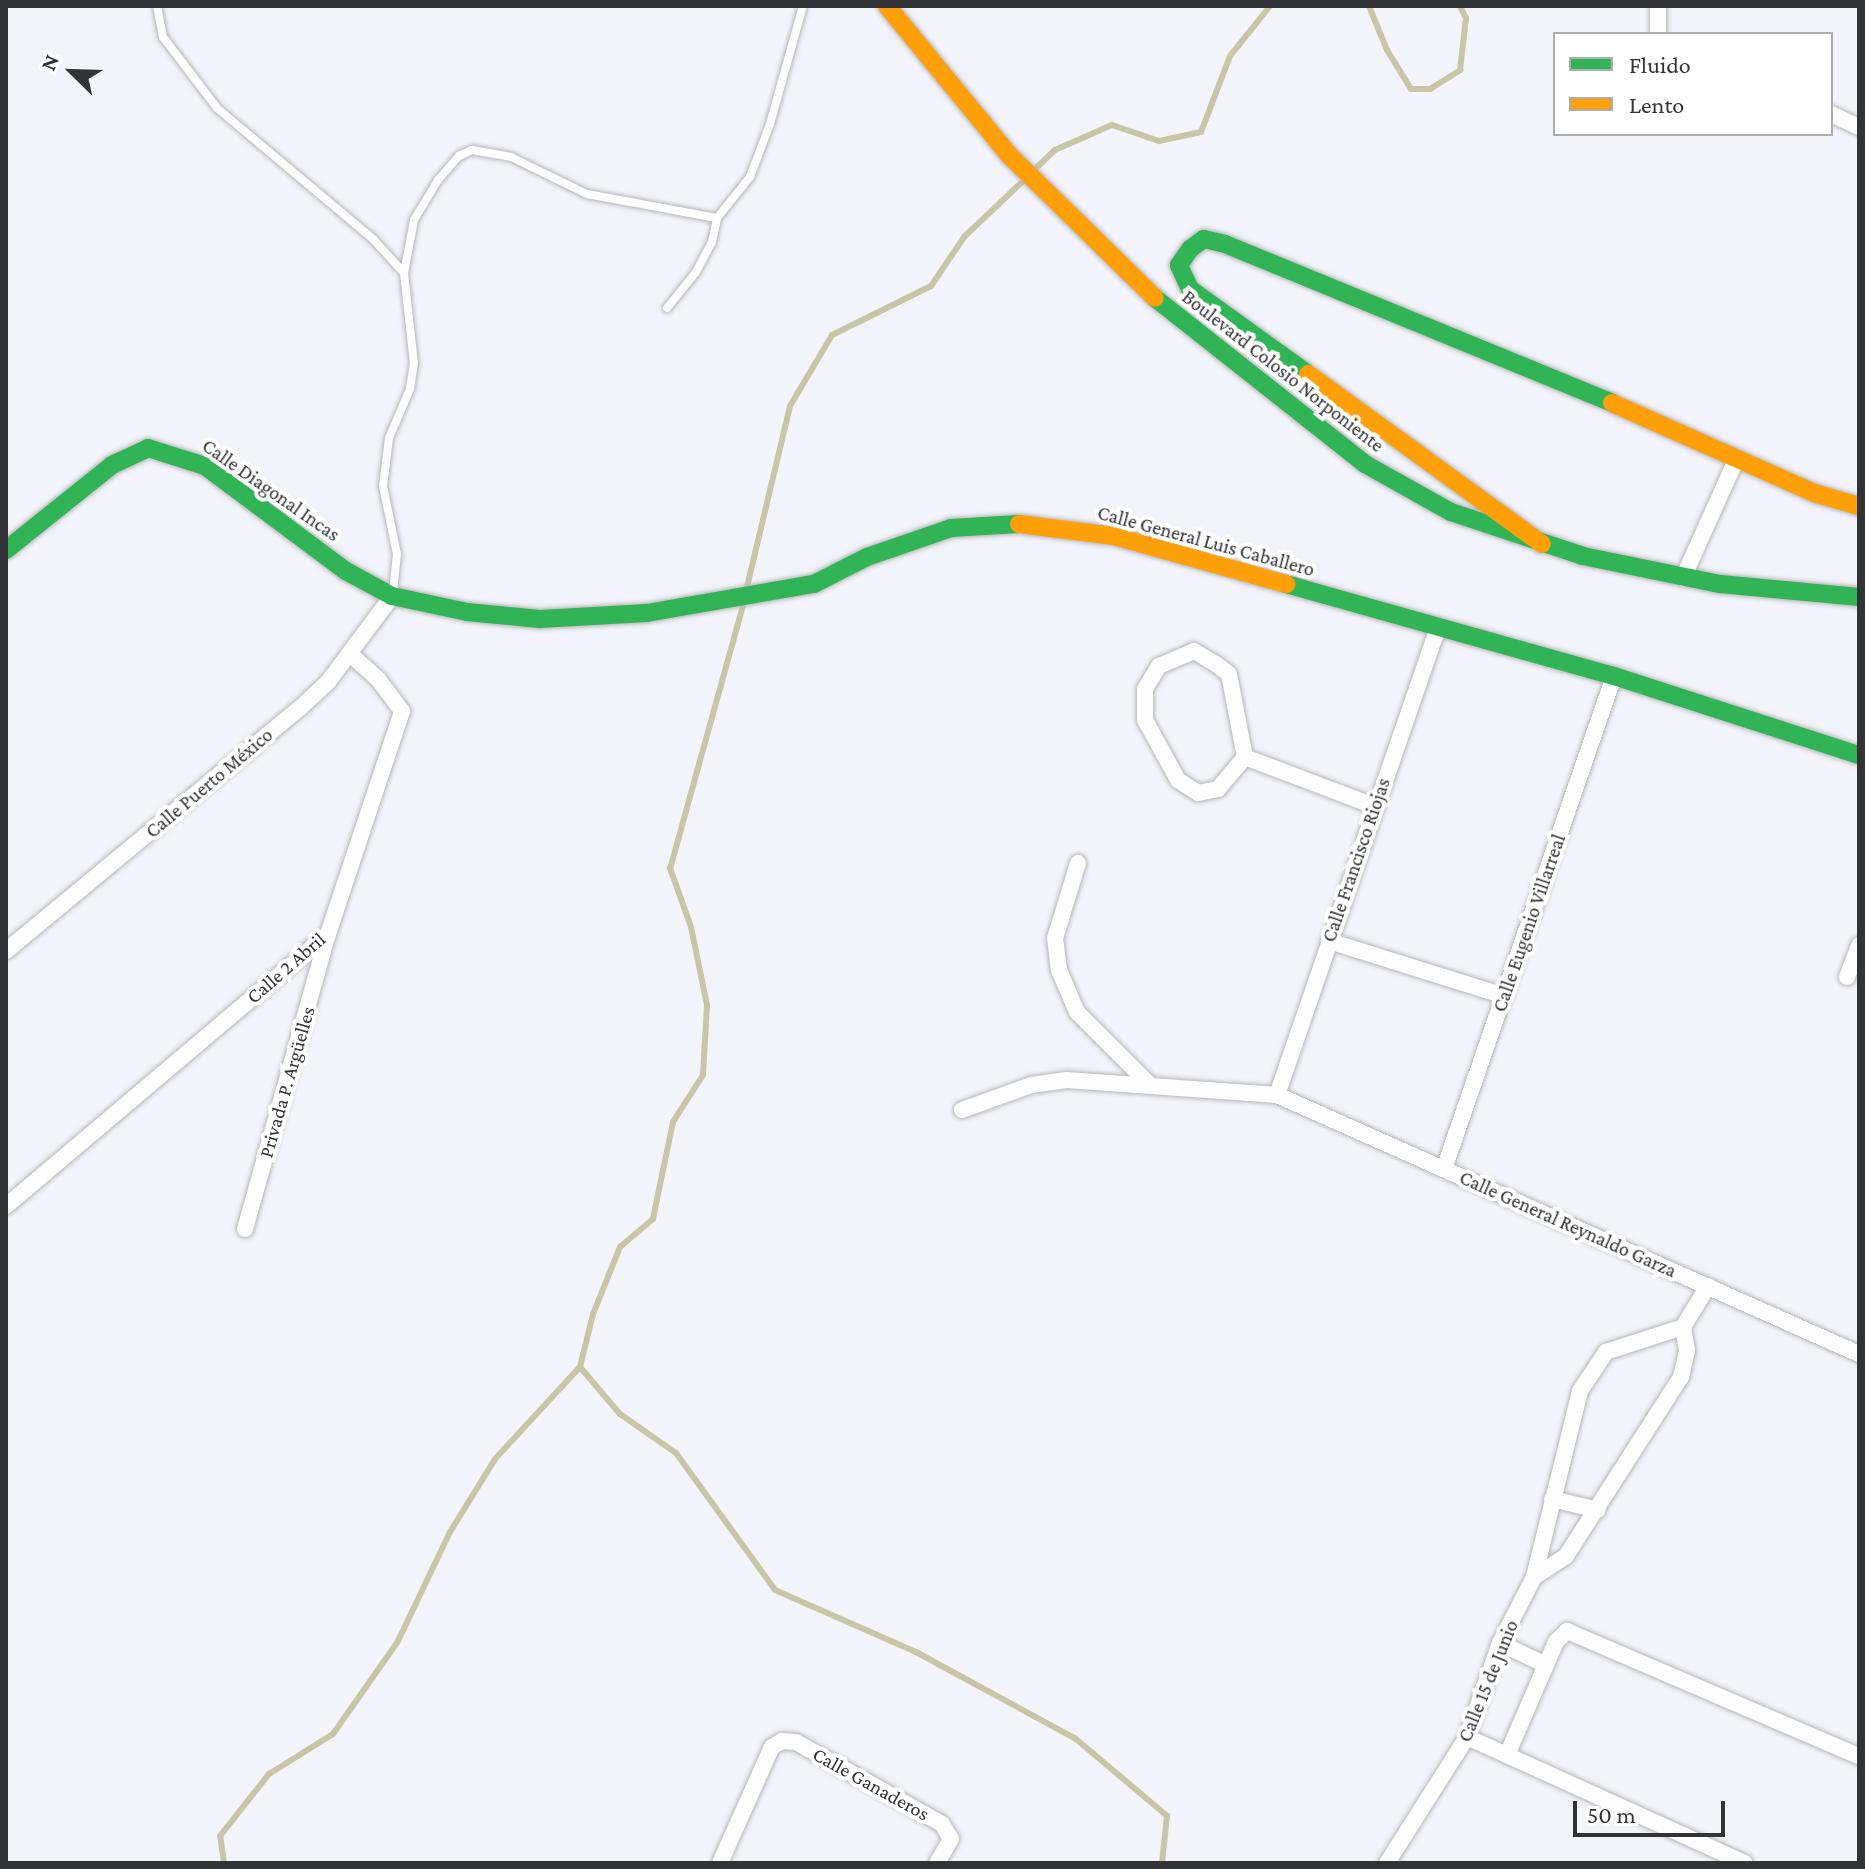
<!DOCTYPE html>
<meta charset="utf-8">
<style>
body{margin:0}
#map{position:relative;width:1865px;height:1869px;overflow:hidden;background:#f3f4f9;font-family:"Crimson Pro",serif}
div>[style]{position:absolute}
.stream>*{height:6px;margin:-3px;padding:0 3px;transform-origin:3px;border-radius:3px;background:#c8c6a9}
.roads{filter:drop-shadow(0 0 2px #b6b7bb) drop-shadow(0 0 2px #b6b7bb)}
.lane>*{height:8px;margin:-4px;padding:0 4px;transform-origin:4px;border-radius:4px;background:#fdfdfe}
.street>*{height:16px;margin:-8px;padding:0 8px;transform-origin:8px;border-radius:8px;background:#fdfdfe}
.fast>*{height:18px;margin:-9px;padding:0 9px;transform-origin:9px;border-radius:9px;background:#30b455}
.slow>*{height:18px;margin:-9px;padding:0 9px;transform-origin:9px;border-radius:9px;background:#ff9f0a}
span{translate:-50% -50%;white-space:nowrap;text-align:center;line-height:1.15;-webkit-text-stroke:8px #fff;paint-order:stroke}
.street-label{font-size:20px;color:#323337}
.frame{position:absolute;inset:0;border:8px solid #323337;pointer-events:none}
.legend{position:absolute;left:1553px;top:32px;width:280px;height:104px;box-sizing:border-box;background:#fff;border:2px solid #adadaf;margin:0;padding:10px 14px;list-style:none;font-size:24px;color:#323337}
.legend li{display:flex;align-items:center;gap:16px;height:40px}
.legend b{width:40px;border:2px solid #adadaf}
.north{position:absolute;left:32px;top:32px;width:80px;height:80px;-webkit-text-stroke:6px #fff;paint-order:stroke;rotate:293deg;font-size:22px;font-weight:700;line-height:32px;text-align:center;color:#323337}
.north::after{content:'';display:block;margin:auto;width:28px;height:36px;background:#323337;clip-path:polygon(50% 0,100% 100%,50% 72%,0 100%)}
.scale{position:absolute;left:1573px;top:1801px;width:152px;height:36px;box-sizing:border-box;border:4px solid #323337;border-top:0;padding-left:10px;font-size:24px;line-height:28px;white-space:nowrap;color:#323337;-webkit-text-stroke:6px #fff;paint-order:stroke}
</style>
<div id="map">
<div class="stream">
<i style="left:1369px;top:6px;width:48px;rotate:67.8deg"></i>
<i style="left:1387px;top:50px;width:46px;rotate:58.4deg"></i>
<i style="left:1411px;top:89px;width:19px"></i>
<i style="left:1430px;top:89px;width:36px;rotate:-32deg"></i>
<i style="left:1460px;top:70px;width:52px;rotate:-83.4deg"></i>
<i style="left:1466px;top:18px;width:13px;rotate:-117deg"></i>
<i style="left:1032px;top:172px;width:32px;rotate:-44deg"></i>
<i style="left:1055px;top:150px;width:62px;rotate:-23.7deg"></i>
<i style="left:1112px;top:125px;width:50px;rotate:18.8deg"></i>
<i style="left:1159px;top:141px;width:43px;rotate:-12.1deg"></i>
<i style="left:1201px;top:132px;width:81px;rotate:-69.1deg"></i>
<i style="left:1230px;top:56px;width:64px;rotate:-51.3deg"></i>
<i style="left:746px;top:591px;width:190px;rotate:-76.6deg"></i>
<i style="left:790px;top:406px;width:82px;rotate:-59.4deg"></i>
<i style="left:832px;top:335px;width:110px;rotate:-26.3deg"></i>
<i style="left:931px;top:286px;width:59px;rotate:-56deg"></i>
<i style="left:964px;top:237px;width:83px;rotate:-43.5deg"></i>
<i style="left:744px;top:602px;width:276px;rotate:105.5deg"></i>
<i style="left:670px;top:868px;width:63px;rotate:70.4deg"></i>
<i style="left:691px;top:927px;width:80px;rotate:78.4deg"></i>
<i style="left:707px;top:1005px;width:70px;rotate:93.3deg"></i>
<i style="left:703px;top:1075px;width:56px;rotate:122.6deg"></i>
<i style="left:673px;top:1122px;width:99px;rotate:101.7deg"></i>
<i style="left:653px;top:1219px;width:43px;rotate:139.7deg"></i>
<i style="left:620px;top:1247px;width:72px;rotate:111.9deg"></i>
<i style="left:593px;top:1314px;width:55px;rotate:103.8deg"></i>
<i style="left:580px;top:1367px;width:62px;rotate:49.6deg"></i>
<i style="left:620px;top:1414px;width:68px;rotate:34.9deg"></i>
<i style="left:676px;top:1453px;width:169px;rotate:54.1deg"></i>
<i style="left:775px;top:1590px;width:154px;rotate:23.7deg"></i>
<i style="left:916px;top:1652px;width:182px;rotate:28.5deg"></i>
<i style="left:1076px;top:1739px;width:119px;rotate:40.2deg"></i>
<i style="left:1167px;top:1816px;width:47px;rotate:96.1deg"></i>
<i style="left:224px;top:1863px;width:27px;rotate:-98deg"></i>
<i style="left:220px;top:1836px;width:79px;rotate:-51.7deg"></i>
<i style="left:269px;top:1774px;width:75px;rotate:-32deg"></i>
<i style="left:333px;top:1734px;width:113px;rotate:-55deg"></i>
<i style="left:398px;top:1641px;width:121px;rotate:-64.5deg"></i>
<i style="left:450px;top:1532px;width:86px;rotate:-58.3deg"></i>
<i style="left:495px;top:1459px;width:125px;rotate:-47.3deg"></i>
</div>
<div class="roads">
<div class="lane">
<i style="left:157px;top:6px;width:32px;rotate:79deg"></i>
<i style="left:163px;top:37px;width:89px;rotate:52.7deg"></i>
<i style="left:217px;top:108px;width:204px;rotate:40deg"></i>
<i style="left:373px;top:239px;width:46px;rotate:47.6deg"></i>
<i style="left:404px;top:273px;width:91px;rotate:83.7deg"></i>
<i style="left:414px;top:363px;width:26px;rotate:99deg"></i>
<i style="left:410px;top:389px;width:53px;rotate:113.2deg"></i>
<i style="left:389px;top:438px;width:48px;rotate:97.1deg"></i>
<i style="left:383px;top:486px;width:69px;rotate:78.4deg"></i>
<i style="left:397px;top:554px;width:37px;rotate:96deg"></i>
<i style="left:404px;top:273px;width:54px;rotate:-79.3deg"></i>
<i style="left:414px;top:220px;width:47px;rotate:-59deg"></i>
<i style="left:438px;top:180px;width:32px;rotate:-49deg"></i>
<i style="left:459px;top:156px;width:14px;rotate:-25deg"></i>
<i style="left:472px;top:150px;width:40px;rotate:10deg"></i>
<i style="left:511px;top:157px;width:85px;rotate:26deg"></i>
<i style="left:587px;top:194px;width:132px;rotate:10.5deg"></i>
<i style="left:667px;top:308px;width:46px;rotate:-51.1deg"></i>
<i style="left:696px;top:272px;width:34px;rotate:-62deg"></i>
<i style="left:712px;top:242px;width:25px;rotate:-78deg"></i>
<i style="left:717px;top:218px;width:53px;rotate:-51.2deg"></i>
<i style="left:750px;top:177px;width:57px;rotate:-69.3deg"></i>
<i style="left:770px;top:124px;width:123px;rotate:-74.4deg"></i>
</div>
<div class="street">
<i style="left:1658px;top:6px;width:28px;rotate:90deg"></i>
<i style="left:1831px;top:114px;width:31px;rotate:25deg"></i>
<i style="left:1683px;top:578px;width:132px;rotate:-65.8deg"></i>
<i style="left:1245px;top:757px;width:42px;rotate:130.2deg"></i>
<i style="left:1218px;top:789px;width:20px;rotate:169deg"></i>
<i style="left:1198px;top:793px;width:24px;rotate:-147deg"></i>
<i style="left:1178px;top:780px;width:68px;rotate:-118.8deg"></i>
<i style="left:1145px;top:720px;width:31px;rotate:-90deg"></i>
<i style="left:1145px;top:689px;width:27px;rotate:-59deg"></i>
<i style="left:1159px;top:666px;width:38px;rotate:-23deg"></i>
<i style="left:1194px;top:651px;width:26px;rotate:31deg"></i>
<i style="left:1216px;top:664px;width:16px;rotate:38deg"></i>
<i style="left:1229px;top:674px;width:85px;rotate:79.1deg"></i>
<i style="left:1245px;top:757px;width:138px;rotate:20.8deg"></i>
<i style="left:1078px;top:863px;width:78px;rotate:107deg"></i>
<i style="left:1055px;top:938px;width:32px;rotate:83deg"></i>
<i style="left:1059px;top:970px;width:46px;rotate:66.8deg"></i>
<i style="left:1077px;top:1012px;width:100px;rotate:45deg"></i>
<i style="left:1329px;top:941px;width:183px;rotate:17.4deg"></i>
<i style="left:6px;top:951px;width:381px;rotate:-39.6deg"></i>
<i style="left:300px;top:708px;width:38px;rotate:-43deg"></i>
<i style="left:328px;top:682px;width:107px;rotate:-53.3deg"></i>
<i style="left:1847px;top:977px;width:34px;rotate:-69deg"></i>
<i style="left:1277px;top:1095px;width:495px;rotate:-71deg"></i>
<i style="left:962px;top:1110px;width:73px;rotate:-19.9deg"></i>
<i style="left:1031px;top:1085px;width:36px;rotate:-8deg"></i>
<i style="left:1067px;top:1080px;width:211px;rotate:4.1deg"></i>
<i style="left:1277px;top:1095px;width:637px;rotate:23.99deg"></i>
<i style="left:1444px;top:1169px;width:521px;rotate:-70.97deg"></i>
<i style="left:6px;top:1206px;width:422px;rotate:-40.2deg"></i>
<i style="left:245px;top:1229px;width:306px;rotate:-74.3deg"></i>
<i style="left:328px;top:934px;width:235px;rotate:-71.6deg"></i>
<i style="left:402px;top:711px;width:39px;rotate:-127deg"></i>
<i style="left:379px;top:680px;width:40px;rotate:-138deg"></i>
<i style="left:1552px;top:1499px;width:47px;rotate:13.4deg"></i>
<i style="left:1534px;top:1577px;width:192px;rotate:-76.1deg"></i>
<i style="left:1580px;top:1391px;width:47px;rotate:-56.3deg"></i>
<i style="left:1606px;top:1352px;width:81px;rotate:-18deg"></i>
<i style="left:1500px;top:1643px;width:51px;rotate:25.6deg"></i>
<i style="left:1467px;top:1737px;width:305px;rotate:24.4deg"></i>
<i style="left:1507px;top:1755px;width:123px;rotate:-66.6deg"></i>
<i style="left:1556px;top:1642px;width:16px;rotate:-45deg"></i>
<i style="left:1567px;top:1631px;width:318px;rotate:23.2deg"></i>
<i style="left:720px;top:1863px;width:127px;rotate:-65.9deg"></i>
<i style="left:772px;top:1747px;width:12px;rotate:-31deg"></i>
<i style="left:782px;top:1741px;width:14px;rotate:4deg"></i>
<i style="left:796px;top:1742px;width:167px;rotate:29.3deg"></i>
<i style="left:942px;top:1824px;width:17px;rotate:59deg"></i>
<i style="left:951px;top:1839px;width:28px;rotate:120deg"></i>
<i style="left:1387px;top:1863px;width:149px;rotate:-57.6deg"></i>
<i style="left:1467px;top:1737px;width:100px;rotate:-70.7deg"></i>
<i style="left:1500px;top:1643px;width:74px;rotate:-62.7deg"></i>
<i style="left:1534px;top:1577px;width:38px;rotate:-33deg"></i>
<i style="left:1566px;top:1556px;width:213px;rotate:-57.3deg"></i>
<i style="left:1681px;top:1377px;width:28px;rotate:-77deg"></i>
<i style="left:1687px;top:1350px;width:23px;rotate:-100deg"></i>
<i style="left:1683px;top:1327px;width:48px;rotate:-58.6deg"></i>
</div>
<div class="fast">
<i style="left:1155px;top:298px;width:268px;rotate:38.3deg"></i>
<i style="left:1365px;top:464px;width:98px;rotate:29.2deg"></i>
<i style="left:1451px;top:512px;width:139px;rotate:18.4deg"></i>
<i style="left:1583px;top:556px;width:140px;rotate:11.6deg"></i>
<i style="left:1720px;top:584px;width:140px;rotate:5.3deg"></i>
<i style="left:1308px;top:374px;width:145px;rotate:-144.2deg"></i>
<i style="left:1190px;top:289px;width:26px;rotate:-115deg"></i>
<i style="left:1179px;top:265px;width:19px;rotate:-55deg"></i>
<i style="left:1190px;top:249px;width:17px;rotate:-36deg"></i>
<i style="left:1204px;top:239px;width:22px;rotate:13deg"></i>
<i style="left:1225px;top:244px;width:418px;rotate:22.3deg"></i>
<i style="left:6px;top:550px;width:136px;rotate:-38.7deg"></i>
<i style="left:112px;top:465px;width:40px;rotate:-25deg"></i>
<i style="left:148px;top:448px;width:60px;rotate:17.5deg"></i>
<i style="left:205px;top:466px;width:176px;rotate:36.7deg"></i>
<i style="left:346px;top:571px;width:52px;rotate:28.5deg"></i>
<i style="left:392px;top:596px;width:77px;rotate:12deg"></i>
<i style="left:467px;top:612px;width:73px;rotate:5.5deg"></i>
<i style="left:540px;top:619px;width:107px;rotate:-3.2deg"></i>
<i style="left:647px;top:613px;width:169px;rotate:-9.9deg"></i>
<i style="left:814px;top:584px;width:59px;rotate:-27deg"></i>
<i style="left:867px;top:557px;width:89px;rotate:-19deg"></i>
<i style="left:951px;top:528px;width:68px;rotate:-3.4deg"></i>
<i style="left:1286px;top:584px;width:341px;rotate:15.7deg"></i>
<i style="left:1614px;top:676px;width:257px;rotate:17.9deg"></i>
</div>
<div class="slow">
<i style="left:887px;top:6px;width:193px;rotate:50.7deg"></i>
<i style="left:1009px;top:155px;width:204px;rotate:44.4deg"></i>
<i style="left:1308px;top:374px;width:289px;rotate:36deg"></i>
<i style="left:1612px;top:403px;width:221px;rotate:24deg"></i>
<i style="left:1814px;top:493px;width:47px;rotate:16.1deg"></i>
<i style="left:1019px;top:524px;width:96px;rotate:7.2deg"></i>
<i style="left:1114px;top:536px;width:179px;rotate:15.6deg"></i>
</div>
</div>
<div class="street-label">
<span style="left:1283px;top:371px;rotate:38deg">Boulevard Colosio Norponiente</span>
<span style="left:271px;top:490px;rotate:35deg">Calle Diagonal Incas</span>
<span style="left:1206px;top:541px;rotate:15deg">Calle General Luis Caballero</span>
<span style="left:209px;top:783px;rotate:-40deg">Calle Puerto México</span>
<span style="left:1356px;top:860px;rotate:-71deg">Calle Francisco Riojas</span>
<span style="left:1529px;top:923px;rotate:-71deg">Calle Eugenio Villarreal</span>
<span style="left:286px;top:968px;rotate:-41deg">Calle 2 Abril</span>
<span style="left:287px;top:1082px;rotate:-74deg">Privada P. Argüelles</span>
<span style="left:1568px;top:1224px;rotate:24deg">Calle General Reynaldo Garza</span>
<span style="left:1488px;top:1681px;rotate:-68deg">Calle 15 de Junio</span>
<span style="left:871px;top:1784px;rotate:29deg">Calle Ganaderos</span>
</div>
<div class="frame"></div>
<ul class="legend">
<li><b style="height:10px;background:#30b455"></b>Fluido</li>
<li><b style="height:10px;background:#ff9f0a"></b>Lento</li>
</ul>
<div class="north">N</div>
<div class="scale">50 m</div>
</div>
